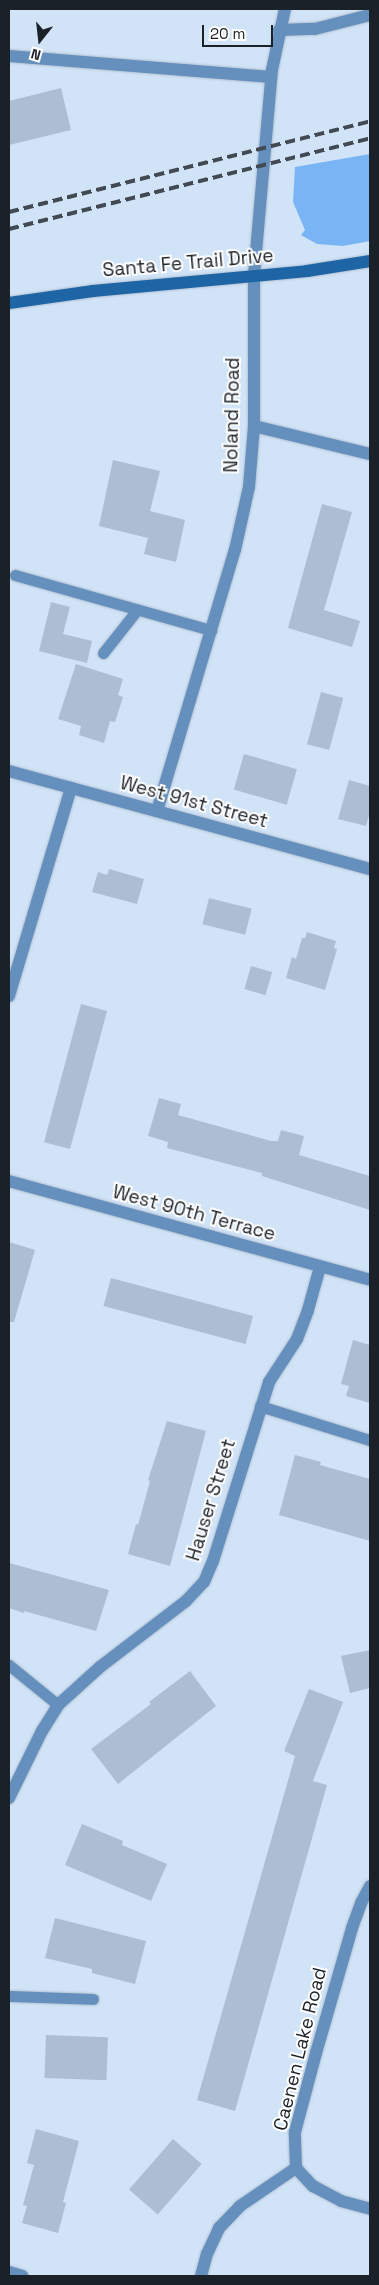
<!DOCTYPE html>
<style>
body{margin:0}
#map{position:relative;width:379px;height:2285px;overflow:hidden;background:#d1e3f7;font-family:"Space Grotesk",sans-serif}
div>[style]{position:absolute}
.green>*{inset:0;background:#79b5f4}
.building>*{inset:0;background:#acbed1;transform-origin:0 0}
.roads{filter:drop-shadow(0 0 1px #b0c0d2) drop-shadow(0 0 1px #b0c0d2)}
.lane>*{height:11px;margin:-5.5px;padding:0 5.5px;transform-origin:5.5px;border-radius:5.5px;background:#658fbc}
.street>*{height:12px;margin:-6px;padding:0 6px;transform-origin:6px;border-radius:6px;background:#658fbc}
.secondary>*{height:12px;margin:-6px;padding:0 6px;transform-origin:6px;border-radius:6px;background:#1e65a6}
.rail>*{height:4px;margin-top:-2px;transform-origin:0;background:repeating-linear-gradient(90deg,#414953 0 10px,transparent 0 15px)}
span{translate:-50% -50%;white-space:nowrap;text-align:center;line-height:1.15;-webkit-text-stroke:4px #fff;paint-order:stroke}
.street-label{font-size:19px;color:#1b2129}
.frame{position:absolute;inset:0;border:10px solid #1b2129;pointer-events:none}
.north{position:absolute;left:15px;top:15px;width:50px;height:50px;-webkit-text-stroke:4px #fff;paint-order:stroke;rotate:196deg;font-size:14px;font-weight:700;line-height:20px;text-align:center;color:#1b2129}
.north::after{content:'';display:block;margin:auto;width:18px;height:22px;background:#1b2129;clip-path:polygon(50% 0,100% 100%,50% 72%,0 100%)}
.scale{position:absolute;left:202px;top:25px;width:71px;height:22px;box-sizing:border-box;border:2px solid #1b2129;border-top:0;padding-left:6px;font-size:15px;line-height:18px;white-space:nowrap;color:#1b2129;-webkit-text-stroke:4px #fff;paint-order:stroke}
</style>
<div id="map">
<div class="green">
<i style="clip-path:polygon(370px 154px,370px 241px,343px 246px,317px 244px,301px 235px,305px 230px,293px 202px,295px 167px)"></i>
</div>
<div class="building">
<i style="clip-path:polygon(61px 88px,71px 130px,9px 145px,9px 101px)"></i>
<i style="clip-path:polygon(113px 460px,160px 471px,150px 511px,185px 520px,176px 562px,144px 554px,148px 538px,99px 526px)"></i>
<i style="clip-path:polygon(322px 504px,352px 512px,324px 610px,360px 621px,352px 647px,288px 628px)"></i>
<i style="clip-path:polygon(51px 602px,70px 607px,63px 634px,92px 641px,87px 663px,39px 651px)"></i>
<i style="clip-path:polygon(76px 664px,123px 679px,118px 695px,123px 697px,115px 722px,110px 721px,104px 743px,79px 735px,81px 726px,58px 719px)"></i>
<i style="left:321px;top:692px;width:23px;height:54px;rotate:15deg"></i>
<i style="left:244px;top:754px;width:55px;height:37px;rotate:16deg"></i>
<i style="clip-path:polygon(349px 780px,370px 786px,370px 812px,366px 826px,338px 819px)"></i>
<i style="clip-path:polygon(109px 869px,144px 879px,137px 904px,92px 892px,98px 872px,107px 875px)"></i>
<i style="left:209px;top:898px;width:44px;height:27px;rotate:14deg"></i>
<i style="clip-path:polygon(307px 932px,336px 941px,334px 948px,337px 949px,325px 990px,286px 978px,292px 957px,296px 959px,302px 938px,305px 938px)"></i>
<i style="left:251px;top:966px;width:22px;height:24px;rotate:16deg"></i>
<i style="left:81px;top:1004px;width:27px;height:143px;rotate:15deg"></i>
<i style="clip-path:polygon(159px 1098px,181px 1104px,178px 1115px,271px 1141px,278px 1141px,281px 1130px,304px 1136px,299px 1155px,370px 1176px,370px 1210px,262px 1176px,262px 1173px,167px 1148px,168px 1142px,148px 1136px)"></i>
<i style="clip-path:polygon(9px 1242px,35px 1250px,14px 1322px,9px 1322px)"></i>
<i style="left:111px;top:1278px;width:147px;height:29px;rotate:15deg"></i>
<i style="clip-path:polygon(353px 1340px,370px 1345px,370px 1403px,346px 1396px,349px 1386px,341px 1384px)"></i>
<i style="clip-path:polygon(167px 1421px,206px 1431px,170px 1566px,128px 1554px,136px 1524px,138px 1525px,150px 1481px,148px 1480px)"></i>
<i style="clip-path:polygon(295px 1455px,321px 1462px,320px 1465px,370px 1479px,370px 1541px,279px 1515px)"></i>
<i style="clip-path:polygon(9px 1563px,109px 1590px,96px 1631px,24px 1611px,24px 1613px,9px 1608px)"></i>
<i style="clip-path:polygon(370px 1650px,370px 1688px,350px 1693px,341px 1656px)"></i>
<i style="clip-path:polygon(190px 1671px,216px 1706px,118px 1784px,91px 1749px,151px 1704px,149px 1702px)"></i>
<i style="clip-path:polygon(309px 1689px,343px 1702px,313px 1781px,327px 1785px,235px 2111px,197px 2100px,295px 1756px,284px 1751px)"></i>
<i style="clip-path:polygon(82px 1824px,123px 1841px,122px 1845px,167px 1864px,151px 1901px,65px 1865px)"></i>
<i style="clip-path:polygon(55px 1918px,146px 1941px,135px 1984px,92px 1973px,92px 1969px,45px 1958px)"></i>
<i style="left:46px;top:2035px;width:62px;height:43px;rotate:2deg"></i>
<i style="clip-path:polygon(36px 2129px,79px 2141px,63px 2202px,66px 2203px,58px 2233px,22px 2223px,27px 2206px,23px 2205px,34px 2165px,27px 2163px)"></i>
<i style="left:173px;top:2139px;width:38px;height:67px;rotate:41deg"></i>
</div>
<div class="roads">
<div class="lane">
<i style="left:15px;top:575px;width:204px;rotate:15.7deg"></i>
<i style="left:103px;top:653px;width:55px;rotate:-51.7deg"></i>
<i style="left:260px;top:1406px;width:115px;rotate:17.2deg"></i>
<i style="left:9px;top:1665px;width:63px;rotate:39.2deg"></i>
<i style="left:9px;top:1996px;width:84px;rotate:2deg"></i>
</div>
<div class="street">
<i style="left:279px;top:30px;width:36px;rotate:-2deg"></i>
<i style="left:315px;top:29px;width:57px;rotate:-14.3deg"></i>
<i style="left:9px;top:56px;width:263px;rotate:4.6deg"></i>
<i style="left:254px;top:426px;width:119px;rotate:13.6deg"></i>
<i style="left:9px;top:771px;width:374px;rotate:15.2deg"></i>
<i style="left:157px;top:811px;width:272px;rotate:-73.4deg"></i>
<i style="left:235px;top:550px;width:65px;rotate:-77.5deg"></i>
<i style="left:249px;top:487px;width:61px;rotate:-85.3deg"></i>
<i style="left:254px;top:426px;width:151px;rotate:-90deg"></i>
<i style="left:254px;top:275px;width:206px;rotate:-85deg"></i>
<i style="left:272px;top:70px;width:62px;rotate:-78deg"></i>
<i style="left:9px;top:996px;width:217px;rotate:-73.4deg"></i>
<i style="left:9px;top:1181px;width:374px;rotate:15.3deg"></i>
<i style="left:9px;top:1798px;width:75px;rotate:-63.8deg"></i>
<i style="left:42px;top:1731px;width:31px;rotate:-58deg"></i>
<i style="left:58px;top:1705px;width:57px;rotate:-42.1deg"></i>
<i style="left:100px;top:1667px;width:108px;rotate:-37.5deg"></i>
<i style="left:186px;top:1601px;width:26px;rotate:-47deg"></i>
<i style="left:204px;top:1582px;width:23px;rotate:-67deg"></i>
<i style="left:213px;top:1561px;width:188px;rotate:-72.6deg"></i>
<i style="left:269px;top:1382px;width:51px;rotate:-56.9deg"></i>
<i style="left:297px;top:1339px;width:31px;rotate:-69deg"></i>
<i style="left:308px;top:1310px;width:45px;rotate:-74.4deg"></i>
<i style="left:296px;top:2168px;width:36px;rotate:-92deg"></i>
<i style="left:295px;top:2132px;width:82px;rotate:-75.1deg"></i>
<i style="left:316px;top:2053px;width:130px;rotate:-73.9deg"></i>
<i style="left:352px;top:1928px;width:27px;rotate:-70deg"></i>
<i style="left:361px;top:1903px;width:19px;rotate:-62deg"></i>
<i style="left:296px;top:2168px;width:25px;rotate:47deg"></i>
<i style="left:313px;top:2186px;width:32px;rotate:28deg"></i>
<i style="left:341px;top:2201px;width:30px;rotate:15deg"></i>
<i style="left:9px;top:2272px;width:14px;rotate:17deg"></i>
<i style="left:201px;top:2276px;width:23px;rotate:-75deg"></i>
<i style="left:207px;top:2254px;width:29px;rotate:-65deg"></i>
<i style="left:219px;top:2228px;width:30px;rotate:-46deg"></i>
<i style="left:240px;top:2206px;width:68px;rotate:-34.2deg"></i>
</div>
<div class="secondary">
<i style="left:9px;top:303px;width:85px;rotate:-8.1deg"></i>
<i style="left:93px;top:291px;width:215px;rotate:-5.3deg"></i>
<i style="left:307px;top:271px;width:64px;rotate:-9deg"></i>
</div>
</div>
<div class="rail">
<i style="left:9px;top:212px;width:372px;rotate:-14.1deg"></i>
<i style="left:9px;top:229px;width:372px;rotate:-14.1deg"></i>
</div>
<div class="street-label">
<span style="left:188px;top:263px;rotate:-5deg">Santa Fe Trail Drive</span>
<span style="left:232px;top:415px;rotate:-89deg">Noland Road</span>
<span style="left:194px;top:802px;rotate:15deg">West 91st Street</span>
<span style="left:194px;top:1213px;rotate:15deg">West 90th Terrace</span>
<span style="left:211px;top:1500px;rotate:-73deg">Hauser Street</span>
<span style="left:300px;top:2049px;rotate:-76deg">Caenen Lake Road</span>
</div>
<div class="frame"></div>
<div class="north">N</div>
<div class="scale">20 m</div>
</div>
